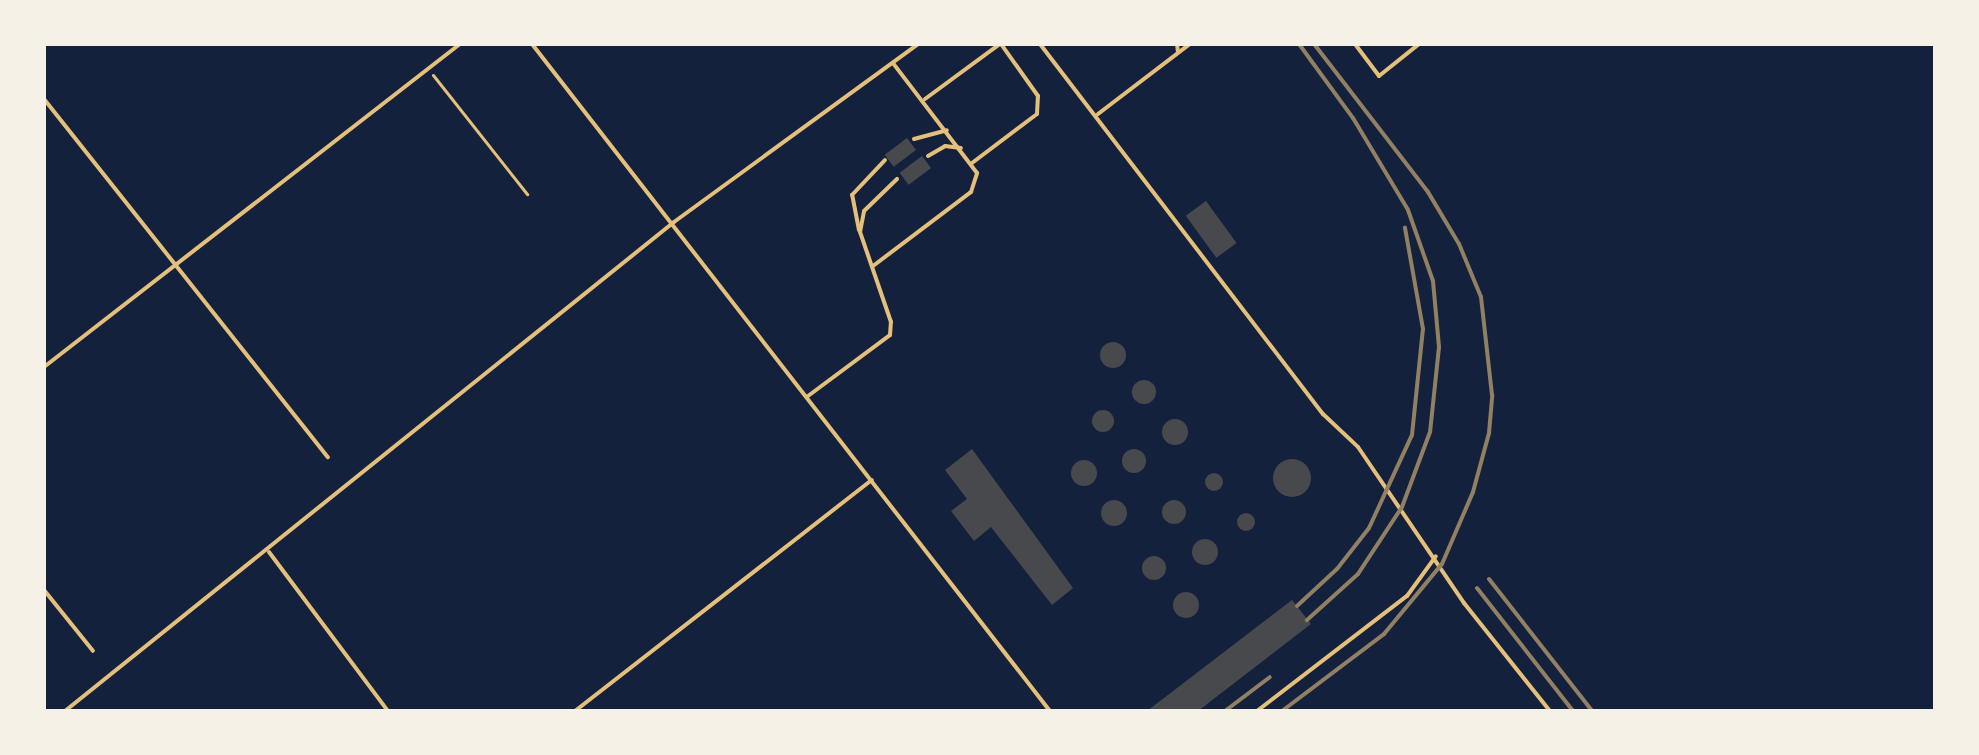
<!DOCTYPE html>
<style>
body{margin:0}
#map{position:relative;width:1979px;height:755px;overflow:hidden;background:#14213d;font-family:"Zilla Slab",serif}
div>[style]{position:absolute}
.building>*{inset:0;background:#48494c;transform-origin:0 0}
.round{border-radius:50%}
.path>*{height:3px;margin:-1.5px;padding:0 1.5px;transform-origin:1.5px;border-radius:1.5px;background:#e5c07b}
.service>*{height:4px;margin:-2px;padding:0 2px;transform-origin:2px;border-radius:2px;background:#e5c07b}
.rail>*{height:4px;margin:-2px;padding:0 2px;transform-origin:2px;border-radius:2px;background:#918062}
span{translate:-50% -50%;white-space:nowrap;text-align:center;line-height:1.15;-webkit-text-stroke:8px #f6f1e7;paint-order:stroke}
.frame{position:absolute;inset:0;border:46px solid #f6f1e7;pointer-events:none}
</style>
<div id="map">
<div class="building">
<i style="left:907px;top:138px;width:15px;height:28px;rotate:53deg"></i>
<i style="left:922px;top:156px;width:15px;height:28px;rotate:53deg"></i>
<i style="left:1206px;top:201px;width:52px;height:25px;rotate:54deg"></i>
<i class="round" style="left:1100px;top:342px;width:26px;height:26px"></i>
<i class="round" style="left:1132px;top:380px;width:24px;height:24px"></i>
<i class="round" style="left:1092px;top:410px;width:22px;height:22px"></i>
<i class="round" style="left:1162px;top:419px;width:26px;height:26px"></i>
<i class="round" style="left:1122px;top:449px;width:24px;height:24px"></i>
<i style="clip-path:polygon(972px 449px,1073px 588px,1052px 605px,991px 527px,974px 541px,951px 511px,967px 499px,945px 470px)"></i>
<i class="round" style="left:1273px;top:459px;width:38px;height:38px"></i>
<i class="round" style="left:1071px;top:460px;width:26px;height:26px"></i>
<i class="round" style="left:1205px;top:473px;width:18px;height:18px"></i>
<i class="round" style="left:1162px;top:500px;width:24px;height:24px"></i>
<i class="round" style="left:1101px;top:500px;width:26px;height:26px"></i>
<i class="round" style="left:1237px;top:513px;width:18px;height:18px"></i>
<i class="round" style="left:1192px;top:539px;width:26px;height:26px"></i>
<i class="round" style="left:1142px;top:556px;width:24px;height:24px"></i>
<i class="round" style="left:1173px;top:592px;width:26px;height:26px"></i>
<i style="clip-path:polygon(1292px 600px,1311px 624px,1198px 711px,1147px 711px)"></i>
</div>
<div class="path">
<i style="left:433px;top:75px;width:152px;rotate:51.7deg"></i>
</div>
<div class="service">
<i style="left:532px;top:44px;width:845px;rotate:52.17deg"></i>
<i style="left:1040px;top:44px;width:466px;rotate:52.6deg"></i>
<i style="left:1323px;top:414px;width:48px;rotate:43.3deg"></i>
<i style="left:1358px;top:447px;width:189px;rotate:55.8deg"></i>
<i style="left:1464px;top:603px;width:138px;rotate:51.5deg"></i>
<i style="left:1177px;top:44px;width:8px;rotate:83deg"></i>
<i style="left:1355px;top:44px;width:40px;rotate:53deg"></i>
<i style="left:1379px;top:76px;width:51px;rotate:-38.7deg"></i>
<i style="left:44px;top:99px;width:457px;rotate:51.6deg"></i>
<i style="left:925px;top:99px;width:93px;rotate:-36.3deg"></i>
<i style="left:1098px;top:114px;width:116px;rotate:-37.3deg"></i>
<i style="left:914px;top:139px;width:34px;rotate:-15deg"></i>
<i style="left:928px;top:156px;width:20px;rotate:-30deg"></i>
<i style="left:945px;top:146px;width:16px;rotate:7deg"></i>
<i style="left:972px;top:163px;width:81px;rotate:-37deg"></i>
<i style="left:1037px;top:114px;width:18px;rotate:-87deg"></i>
<i style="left:1038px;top:96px;width:64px;rotate:-125.4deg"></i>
<i style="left:859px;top:230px;width:36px;rotate:-101deg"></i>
<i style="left:852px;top:195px;width:48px;rotate:-46.7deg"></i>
<i style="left:873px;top:266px;width:123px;rotate:-37.1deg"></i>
<i style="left:971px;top:192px;width:20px;rotate:-72deg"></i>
<i style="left:977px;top:173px;width:138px;rotate:-127.4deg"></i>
<i style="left:44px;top:367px;width:527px;rotate:-37.83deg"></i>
<i style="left:808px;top:396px;width:102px;rotate:-36.6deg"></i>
<i style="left:890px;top:335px;width:13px;rotate:-86deg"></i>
<i style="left:891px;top:322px;width:95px;rotate:-109deg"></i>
<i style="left:860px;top:232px;width:21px;rotate:-79deg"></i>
<i style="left:864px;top:211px;width:46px;rotate:-44.1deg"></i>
<i style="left:269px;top:552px;width:199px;rotate:53.2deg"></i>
<i style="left:44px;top:590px;width:78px;rotate:51.2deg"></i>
<i style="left:65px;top:711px;width:781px;rotate:-38.76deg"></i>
<i style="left:674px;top:222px;width:302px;rotate:-36.1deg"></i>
<i style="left:575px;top:711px;width:376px;rotate:-37.9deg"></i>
<i style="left:1257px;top:711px;width:189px;rotate:-37.5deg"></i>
<i style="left:1407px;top:596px;width:49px;rotate:-54.1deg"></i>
</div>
<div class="rail">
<i style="left:1299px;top:44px;width:92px;rotate:53.9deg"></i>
<i style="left:1353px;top:118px;width:107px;rotate:59.1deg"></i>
<i style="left:1408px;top:210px;width:75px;rotate:70.6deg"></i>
<i style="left:1433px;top:281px;width:66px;rotate:84.8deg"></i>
<i style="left:1439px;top:347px;width:85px;rotate:96deg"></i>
<i style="left:1430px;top:432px;width:80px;rotate:110.5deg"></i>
<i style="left:1402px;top:507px;width:80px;rotate:123.3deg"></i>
<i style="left:1358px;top:574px;width:69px;rotate:138deg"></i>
<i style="left:1489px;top:579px;width:167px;rotate:52deg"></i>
<i style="left:1477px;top:588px;width:156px;rotate:52deg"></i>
<i style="left:1297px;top:606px;width:54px;rotate:-42.8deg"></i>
<i style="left:1337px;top:569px;width:52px;rotate:-52deg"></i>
<i style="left:1369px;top:528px;width:102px;rotate:-65.2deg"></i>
<i style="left:1412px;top:435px;width:107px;rotate:-84.1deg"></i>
<i style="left:1423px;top:329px;width:103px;rotate:-100.1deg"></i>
<i style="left:1225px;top:711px;width:56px;rotate:-37.1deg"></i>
<i style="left:1282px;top:711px;width:128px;rotate:-37deg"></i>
<i style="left:1384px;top:634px;width:91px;rotate:-50.4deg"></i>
<i style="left:1442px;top:564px;width:78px;rotate:-66.7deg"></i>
<i style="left:1473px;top:492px;width:61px;rotate:-74.8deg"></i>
<i style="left:1489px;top:433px;width:38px;rotate:-85deg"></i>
<i style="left:1492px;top:395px;width:99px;rotate:-96.4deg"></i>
<i style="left:1481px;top:297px;width:57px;rotate:-112.5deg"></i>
<i style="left:1459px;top:244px;width:61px;rotate:-120.8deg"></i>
<i style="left:1428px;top:192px;width:187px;rotate:-127.6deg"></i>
</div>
<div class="frame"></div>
</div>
